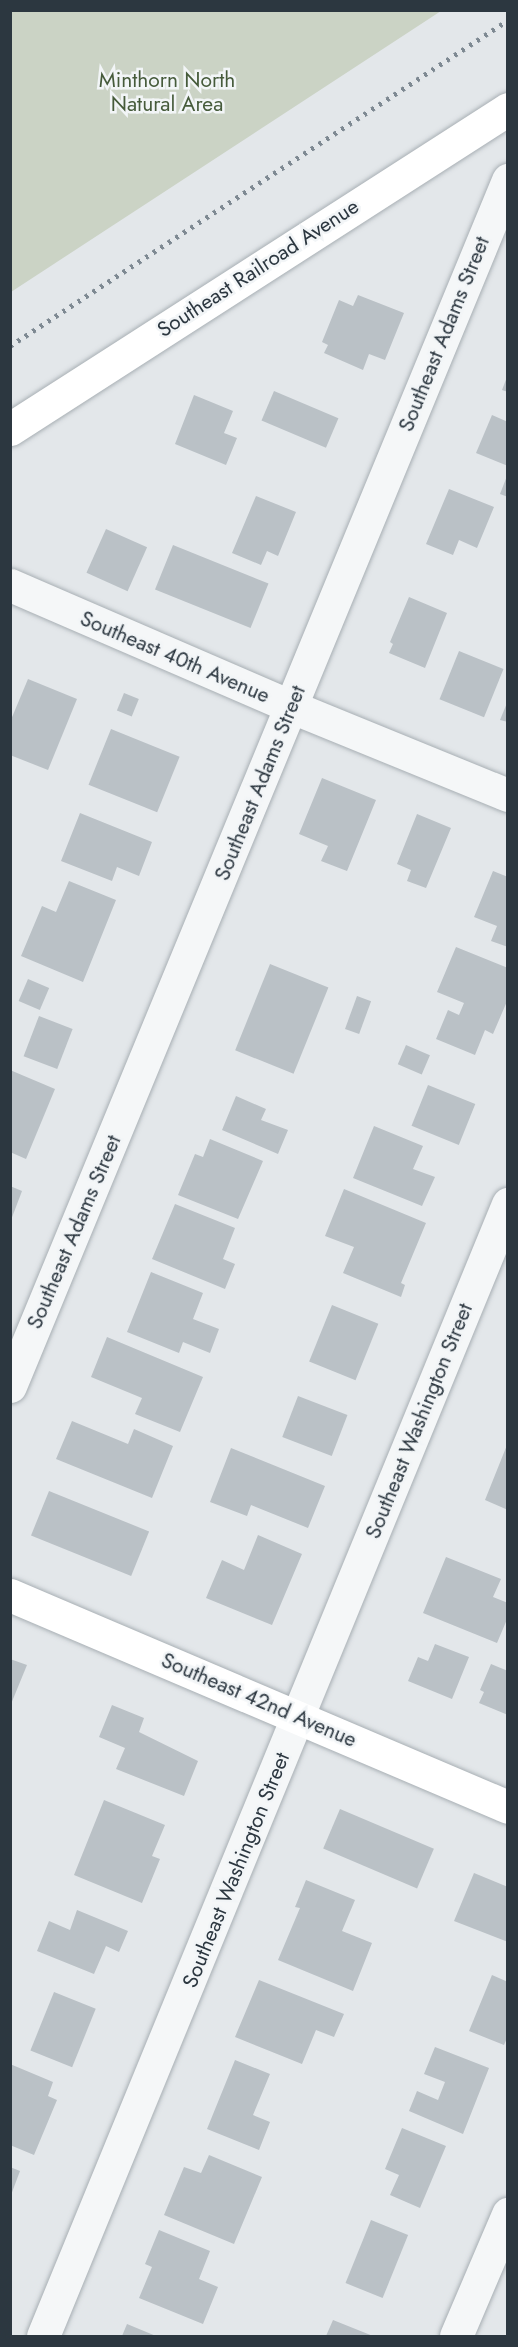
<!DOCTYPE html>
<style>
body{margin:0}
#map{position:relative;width:518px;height:2347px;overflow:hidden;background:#e3e7ea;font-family:Jost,sans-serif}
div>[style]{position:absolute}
.green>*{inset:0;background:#cbd3c5}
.building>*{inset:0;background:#bac1c6;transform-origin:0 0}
.roads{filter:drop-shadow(0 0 2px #a8afb4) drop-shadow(0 0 2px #a8afb4)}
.street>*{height:33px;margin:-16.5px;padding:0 16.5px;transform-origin:16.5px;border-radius:16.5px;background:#f5f7f8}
.secondary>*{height:33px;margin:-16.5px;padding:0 16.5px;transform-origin:16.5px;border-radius:16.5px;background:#fff}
.rail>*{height:4.5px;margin-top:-2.25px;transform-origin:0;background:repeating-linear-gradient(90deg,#7e8992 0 3px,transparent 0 9px)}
span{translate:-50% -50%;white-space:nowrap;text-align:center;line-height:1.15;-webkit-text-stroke:5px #f2f5f7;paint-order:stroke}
.park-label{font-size:21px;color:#465b3b}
.street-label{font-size:21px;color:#2c3740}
.frame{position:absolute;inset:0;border:12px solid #2c3740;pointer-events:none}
</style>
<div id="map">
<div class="green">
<i style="clip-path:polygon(11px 10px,441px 10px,441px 11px,11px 292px)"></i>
</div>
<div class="building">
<i style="clip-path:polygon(358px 295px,404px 313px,385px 360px,369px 354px,363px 370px,324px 353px,328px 345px,322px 342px,339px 300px,353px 306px)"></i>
<i style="clip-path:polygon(507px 377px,508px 377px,508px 392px,502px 390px)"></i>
<i style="left:274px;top:391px;width:70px;height:32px;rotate:23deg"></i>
<i style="clip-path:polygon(194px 395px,233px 411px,224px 433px,237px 438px,226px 465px,175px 444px)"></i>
<i style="clip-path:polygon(492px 415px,508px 422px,508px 466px,476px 453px)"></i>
<i style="clip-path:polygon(507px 476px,508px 476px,508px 497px,500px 494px)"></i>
<i style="clip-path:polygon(449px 489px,494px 507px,477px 548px,459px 540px,453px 555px,426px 544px)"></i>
<i style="clip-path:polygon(256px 496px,296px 512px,278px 556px,267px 551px,261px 565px,232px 553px)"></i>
<i style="left:106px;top:529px;width:45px;height:48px;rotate:24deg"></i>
<i style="left:173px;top:545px;width:103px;height:48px;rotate:22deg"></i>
<i style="clip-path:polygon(409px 597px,447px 613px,425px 668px,389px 653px,393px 644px,390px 642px)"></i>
<i style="left:459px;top:651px;width:48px;height:52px;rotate:22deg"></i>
<i style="clip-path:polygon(28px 679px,77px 699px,48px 770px,10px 755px,10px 722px)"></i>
<i style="left:124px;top:693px;width:16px;height:19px;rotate:22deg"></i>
<i style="clip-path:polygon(507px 703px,508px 703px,508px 722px,500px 720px)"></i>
<i style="left:111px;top:729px;width:74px;height:60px;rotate:22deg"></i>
<i style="clip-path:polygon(322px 778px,376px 800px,347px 871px,321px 861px,328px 846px,299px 834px)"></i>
<i style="clip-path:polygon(80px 813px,152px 842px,139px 876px,117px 867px,112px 881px,61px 861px)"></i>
<i style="clip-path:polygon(417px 814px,451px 828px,426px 888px,407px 881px,411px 870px,397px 864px)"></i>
<i style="clip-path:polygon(493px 871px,508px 877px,508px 947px,491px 941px,497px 926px,474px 917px)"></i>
<i style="clip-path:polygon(69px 881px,116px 900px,83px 982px,21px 956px,42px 906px,56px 912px)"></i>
<i style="clip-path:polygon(456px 947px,508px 968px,508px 999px,493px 1034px,485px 1030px,475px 1055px,436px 1039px,448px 1010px,459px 1015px,464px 1003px,437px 992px)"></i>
<i style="left:270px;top:964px;width:63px;height:93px;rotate:22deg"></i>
<i style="left:28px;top:979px;width:23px;height:24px;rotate:23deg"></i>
<i style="left:357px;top:996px;width:15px;height:35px;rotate:20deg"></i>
<i style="left:39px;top:1016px;width:36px;height:43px;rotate:21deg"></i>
<i style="left:406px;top:1045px;width:26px;height:21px;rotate:23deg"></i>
<i style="clip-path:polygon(10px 1070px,55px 1089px,26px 1159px,10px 1152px)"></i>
<i style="left:428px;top:1085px;width:51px;height:44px;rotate:22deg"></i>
<i style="clip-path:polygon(236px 1096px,266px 1109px,261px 1120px,288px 1130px,278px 1154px,222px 1130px)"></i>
<i style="clip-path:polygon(374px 1126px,423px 1146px,413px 1169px,435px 1177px,422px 1206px,353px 1178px)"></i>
<i style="clip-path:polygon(210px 1139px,263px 1161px,238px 1219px,178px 1195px,195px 1154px,203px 1157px)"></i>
<i style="clip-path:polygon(10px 1186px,22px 1191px,11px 1220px,10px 1220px)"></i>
<i style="clip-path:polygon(344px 1189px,426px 1223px,401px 1283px,405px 1285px,401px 1297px,343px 1273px,354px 1247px,325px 1236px)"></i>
<i style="clip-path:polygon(175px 1204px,235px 1228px,223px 1259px,235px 1264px,225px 1289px,152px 1259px)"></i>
<i style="clip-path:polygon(151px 1272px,203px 1293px,193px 1319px,219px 1329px,210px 1353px,183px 1342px,179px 1353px,127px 1332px)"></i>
<i style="left:332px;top:1305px;width:50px;height:61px;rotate:22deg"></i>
<i style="clip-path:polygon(107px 1337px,203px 1377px,180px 1432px,135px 1414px,142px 1398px,91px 1377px)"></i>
<i style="left:298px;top:1396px;width:53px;height:44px;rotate:21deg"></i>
<i style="clip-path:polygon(72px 1421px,128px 1444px,134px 1429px,173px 1446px,152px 1498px,56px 1459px)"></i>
<i style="clip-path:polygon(507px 1445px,508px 1446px,508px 1510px,485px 1500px)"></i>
<i style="clip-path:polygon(231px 1448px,325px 1486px,308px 1528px,251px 1505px,247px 1516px,210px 1502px)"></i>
<i style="left:49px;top:1491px;width:108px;height:48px;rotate:22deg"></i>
<i style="clip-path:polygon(258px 1535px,302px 1554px,272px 1625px,206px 1598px,222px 1560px,244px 1570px)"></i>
<i style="clip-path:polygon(446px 1557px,501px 1579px,493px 1597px,508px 1603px,508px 1617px,497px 1643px,423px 1613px)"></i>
<i style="clip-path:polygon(435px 1644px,469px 1657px,452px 1699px,408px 1681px,418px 1657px,428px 1661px)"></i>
<i style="clip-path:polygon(10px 1659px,27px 1665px,11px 1704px,10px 1704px)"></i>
<i style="clip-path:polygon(491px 1664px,508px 1671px,508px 1715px,479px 1703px,484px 1692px,480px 1690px)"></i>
<i style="clip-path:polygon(112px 1705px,144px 1718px,139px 1732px,198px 1761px,184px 1796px,116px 1769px,125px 1748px,99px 1737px)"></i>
<i style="clip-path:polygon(104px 1800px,165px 1825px,152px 1856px,160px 1859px,142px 1903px,74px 1875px)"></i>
<i style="left:340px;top:1809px;width:102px;height:43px;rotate:23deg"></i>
<i style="clip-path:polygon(474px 1873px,508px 1887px,508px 1942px,454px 1921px)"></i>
<i style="clip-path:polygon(306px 1880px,355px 1900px,342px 1931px,372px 1943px,353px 1991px,278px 1960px,300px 1908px,295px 1907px)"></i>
<i style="clip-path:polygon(77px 1910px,128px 1931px,119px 1952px,106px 1946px,94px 1974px,37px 1951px,49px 1921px,70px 1930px)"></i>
<i style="clip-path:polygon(492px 1975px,508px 1982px,508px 2036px,504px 2045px,469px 2031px)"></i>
<i style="clip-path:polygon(259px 1980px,344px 2014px,334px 2037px,316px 2030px,302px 2064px,235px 2037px)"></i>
<i style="left:54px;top:1992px;width:45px;height:63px;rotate:22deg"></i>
<i style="clip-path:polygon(435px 2047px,489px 2068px,463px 2134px,409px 2111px,417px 2091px,438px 2100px,445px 2082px,424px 2074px)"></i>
<i style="clip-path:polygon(235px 2060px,270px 2074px,253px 2115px,270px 2122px,259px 2150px,207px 2129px)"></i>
<i style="clip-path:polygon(10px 2064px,53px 2082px,48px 2096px,57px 2100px,34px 2155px,10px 2145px)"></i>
<i style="clip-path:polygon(402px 2128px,446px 2146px,420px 2208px,390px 2195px,399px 2175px,385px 2169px)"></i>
<i style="clip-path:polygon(209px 2155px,262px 2177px,234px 2244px,164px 2215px,184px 2167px,201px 2173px)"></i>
<i style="clip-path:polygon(10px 2167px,20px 2171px,11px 2195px,10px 2195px)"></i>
<i style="left:371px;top:2220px;width:40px;height:68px;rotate:22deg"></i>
<i style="clip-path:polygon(159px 2230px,210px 2251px,199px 2279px,218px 2287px,203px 2324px,139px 2298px,152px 2267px,145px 2264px)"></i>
<i style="clip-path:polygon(333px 2320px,373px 2336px,326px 2336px)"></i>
<i style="clip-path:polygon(127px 2324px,156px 2336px,122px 2336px)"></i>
</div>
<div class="roads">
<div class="street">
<i style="left:10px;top:585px;width:307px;rotate:23.4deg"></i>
<i style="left:292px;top:707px;width:233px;rotate:22.2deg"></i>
<i style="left:10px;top:1386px;width:1305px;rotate:-67.56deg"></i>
<i style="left:43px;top:2336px;width:1224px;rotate:-67.67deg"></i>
<i style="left:456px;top:2336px;width:133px;rotate:-66.9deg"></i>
</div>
<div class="secondary">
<i style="left:10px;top:429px;width:592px;rotate:-32.72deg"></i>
<i style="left:10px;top:1595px;width:541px;rotate:23.06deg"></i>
</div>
</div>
<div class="rail">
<i style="left:10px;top:346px;width:595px;rotate:-33.21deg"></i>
</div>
<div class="park-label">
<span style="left:167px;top:92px">Minthorn North<br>Natural Area</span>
</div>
<div class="street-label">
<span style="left:258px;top:268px;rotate:-33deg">Southeast Railroad Avenue</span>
<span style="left:444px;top:334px;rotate:-68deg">Southeast Adams Street</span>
<span style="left:175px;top:657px;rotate:23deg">Southeast 40th Avenue</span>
<span style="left:260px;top:783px;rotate:-68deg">Southeast Adams Street</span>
<span style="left:74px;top:1232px;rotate:-67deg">Southeast Adams Street</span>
<span style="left:419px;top:1421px;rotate:-68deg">Southeast Washington Street</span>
<span style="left:259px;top:1700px;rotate:23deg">Southeast 42nd Avenue</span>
<span style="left:236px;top:1870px;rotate:-68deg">Southeast Washington Street</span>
</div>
<div class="frame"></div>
</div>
